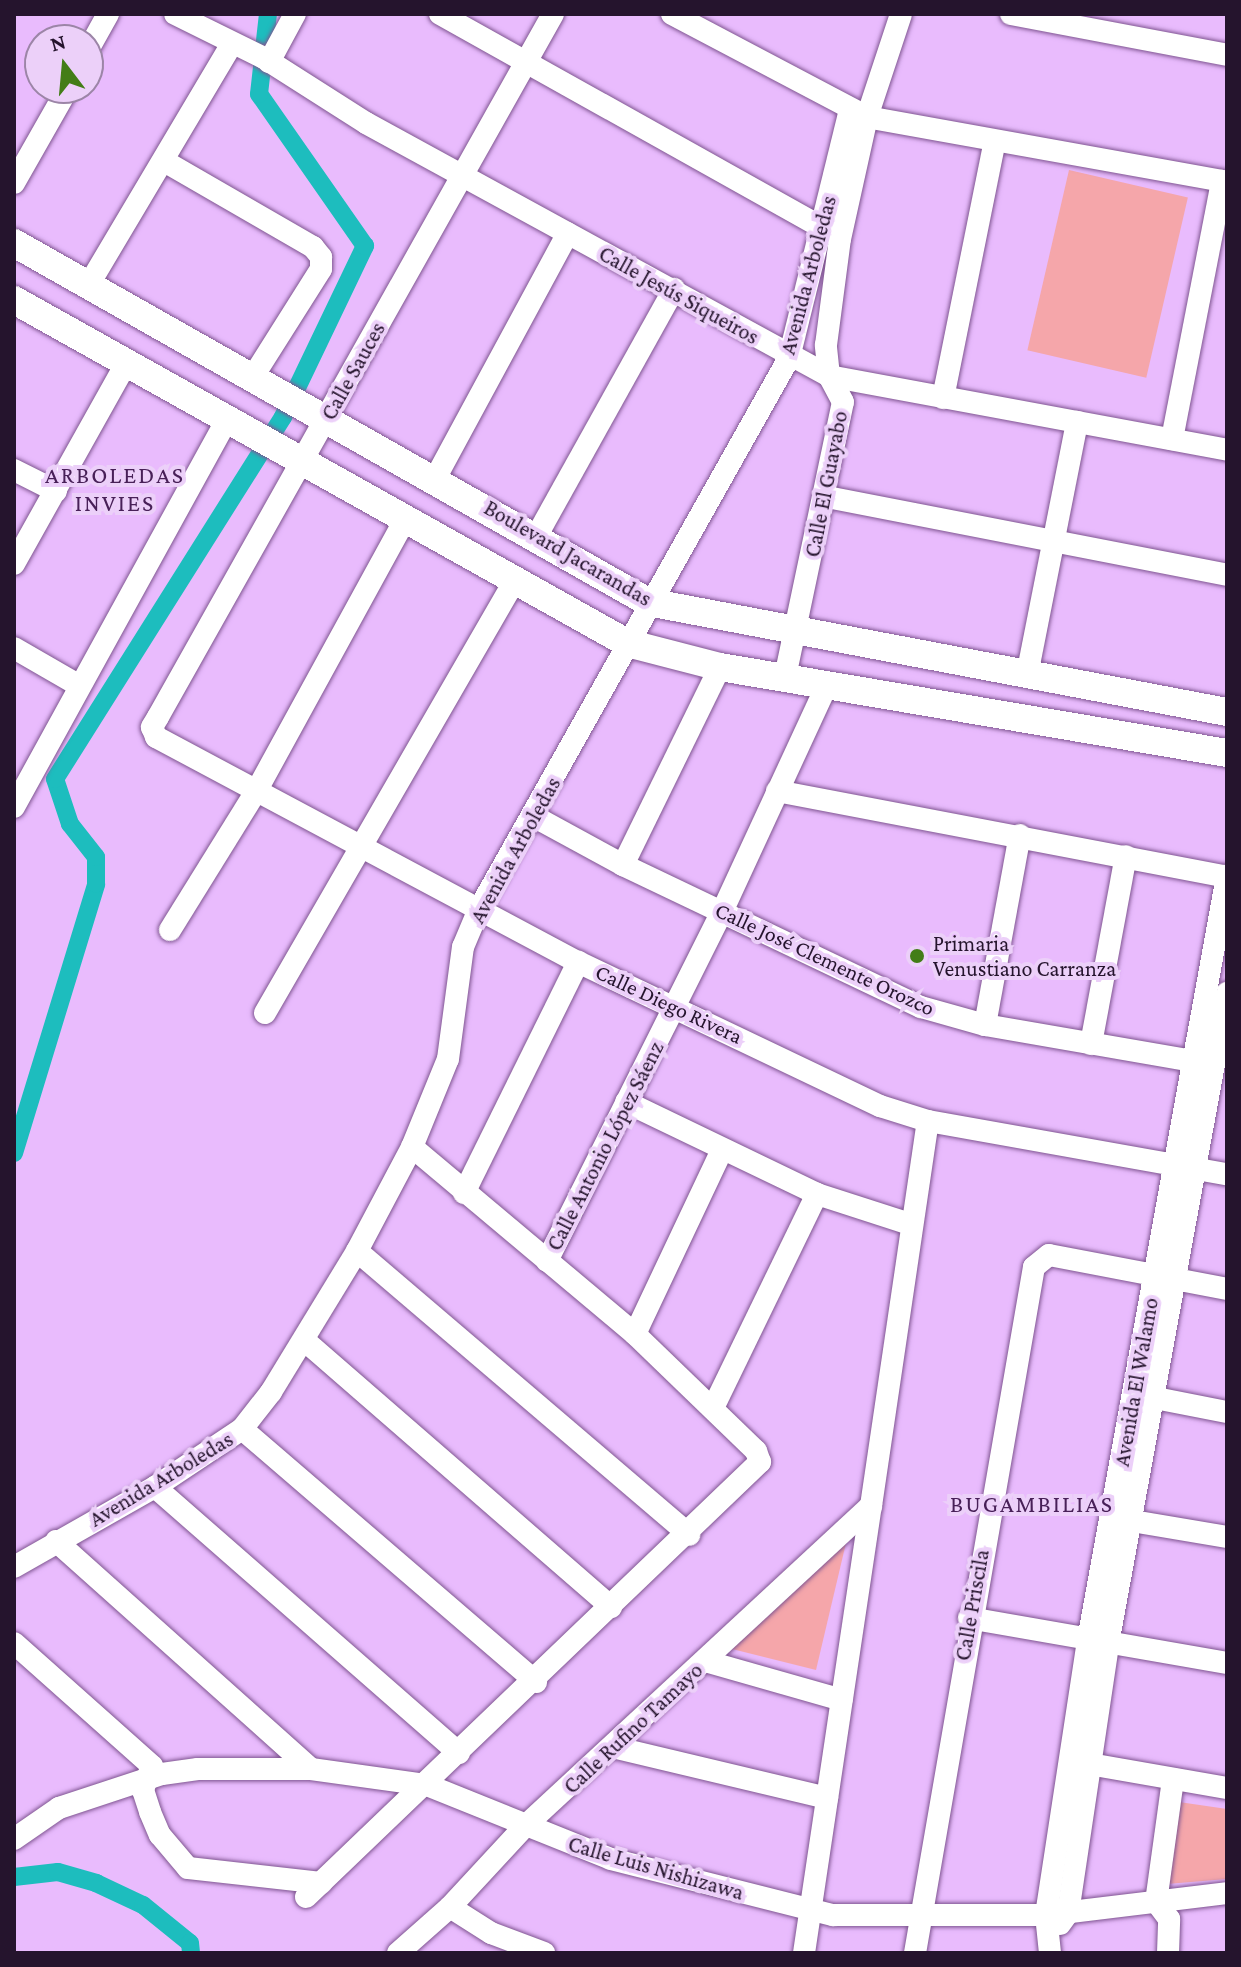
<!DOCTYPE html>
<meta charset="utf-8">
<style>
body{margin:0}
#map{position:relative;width:1241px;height:1967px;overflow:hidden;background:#e9bbfd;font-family:"Crimson Pro",serif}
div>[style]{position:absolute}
.green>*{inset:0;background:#f5a6aa;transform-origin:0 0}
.canal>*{height:18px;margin:-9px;padding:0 9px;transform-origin:9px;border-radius:9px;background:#1dbdbe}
.roads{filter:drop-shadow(0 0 2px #7f5591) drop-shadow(0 0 2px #7f5591)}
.minor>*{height:22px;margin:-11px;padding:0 11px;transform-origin:11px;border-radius:11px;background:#fff}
.major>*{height:28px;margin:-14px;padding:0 14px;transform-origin:14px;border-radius:14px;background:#fff}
.dots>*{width:22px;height:22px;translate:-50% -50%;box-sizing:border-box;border:4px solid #ecd0f9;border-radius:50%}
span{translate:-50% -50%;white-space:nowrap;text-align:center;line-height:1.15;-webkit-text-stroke:8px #ecd0f9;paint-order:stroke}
.street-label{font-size:22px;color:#25142d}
.poi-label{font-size:22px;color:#25142d}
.left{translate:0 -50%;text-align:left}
.neighbourhood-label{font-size:24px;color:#482058;letter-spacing:2px}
.frame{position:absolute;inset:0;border:16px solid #25142d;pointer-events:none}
.north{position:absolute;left:24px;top:24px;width:80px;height:80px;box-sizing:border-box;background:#ecd0f9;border:2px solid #9c85a7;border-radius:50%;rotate:344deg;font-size:22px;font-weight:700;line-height:32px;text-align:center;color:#25142d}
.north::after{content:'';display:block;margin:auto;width:28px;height:36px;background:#437d17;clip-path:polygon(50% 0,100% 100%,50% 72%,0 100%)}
</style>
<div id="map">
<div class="green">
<i style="left:1069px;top:170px;width:122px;height:185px;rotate:13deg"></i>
<i style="clip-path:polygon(846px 1543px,816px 1670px,732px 1649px)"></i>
<i style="clip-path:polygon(1179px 1802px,1227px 1809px,1227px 1879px,1167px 1884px)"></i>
</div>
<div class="canal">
<i style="left:14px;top:1153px;width:281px;rotate:-73deg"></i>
<i style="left:96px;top:884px;width:27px;rotate:-90deg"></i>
<i style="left:96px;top:857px;width:42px;rotate:-128.2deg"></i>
<i style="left:70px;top:824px;width:47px;rotate:-108.4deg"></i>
<i style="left:55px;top:779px;width:428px;rotate:-57.8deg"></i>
<i style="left:283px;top:417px;width:190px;rotate:-64.4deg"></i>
<i style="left:365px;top:246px;width:185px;rotate:-124.9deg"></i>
<i style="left:259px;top:94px;width:81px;rotate:-83.6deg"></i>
<i style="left:14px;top:1877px;width:44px;rotate:-6.5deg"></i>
<i style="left:58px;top:1872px;width:40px;rotate:16deg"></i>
<i style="left:96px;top:1883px;width:52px;rotate:25.1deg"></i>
<i style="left:143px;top:1905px;width:60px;rotate:39deg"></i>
<i style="left:190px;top:1943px;width:10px;rotate:84deg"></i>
</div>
<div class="roads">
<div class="minor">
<i style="left:175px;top:14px;width:99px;rotate:26.3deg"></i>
<i style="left:264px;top:58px;width:121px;rotate:32.5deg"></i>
<i style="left:366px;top:123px;width:528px;rotate:28.65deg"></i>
<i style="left:829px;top:376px;width:405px;rotate:10.5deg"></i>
<i style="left:440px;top:14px;width:450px;rotate:29.2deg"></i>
<i style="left:553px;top:14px;width:806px;rotate:119.33deg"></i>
<i style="left:158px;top:717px;width:12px;rotate:121deg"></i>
<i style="left:152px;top:727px;width:11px;rotate:68deg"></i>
<i style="left:156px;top:737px;width:478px;rotate:28.1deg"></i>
<i style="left:578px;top:962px;width:335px;rotate:25.5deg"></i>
<i style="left:880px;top:1106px;width:50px;rotate:17.4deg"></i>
<i style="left:928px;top:1121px;width:304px;rotate:10.1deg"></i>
<i style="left:672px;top:14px;width:221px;rotate:27.8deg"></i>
<i style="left:867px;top:117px;width:366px;rotate:10.2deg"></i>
<i style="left:1011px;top:14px;width:220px;rotate:10.7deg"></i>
<i style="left:88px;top:50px;width:41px;rotate:-60.9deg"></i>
<i style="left:269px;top:62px;width:55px;rotate:-61.6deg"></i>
<i style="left:164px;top:161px;width:172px;rotate:30deg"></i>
<i style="left:313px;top:247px;width:13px;rotate:51deg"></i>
<i style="left:321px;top:257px;width:12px;rotate:90deg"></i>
<i style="left:321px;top:269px;width:129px;rotate:122.3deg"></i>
<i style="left:14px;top:183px;width:109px;rotate:-60.4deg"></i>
<i style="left:88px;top:286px;width:282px;rotate:-59.3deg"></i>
<i style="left:943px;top:398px;width:262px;rotate:-78.6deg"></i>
<i style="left:1172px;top:439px;width:263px;rotate:-79deg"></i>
<i style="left:14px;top:470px;width:47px;rotate:26.6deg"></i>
<i style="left:436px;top:477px;width:277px;rotate:-61.6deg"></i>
<i style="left:827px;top:497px;width:408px;rotate:11deg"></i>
<i style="left:536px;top:537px;width:284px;rotate:-60.9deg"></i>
<i style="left:14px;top:564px;width:231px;rotate:-60.8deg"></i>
<i style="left:14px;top:648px;width:74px;rotate:30deg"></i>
<i style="left:1027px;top:675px;width:258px;rotate:-78.8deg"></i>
<i style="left:785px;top:677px;width:281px;rotate:-78.1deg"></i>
<i style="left:843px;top:402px;width:30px;rotate:-118deg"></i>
<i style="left:829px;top:376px;width:31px;rotate:-96deg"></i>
<i style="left:826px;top:345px;width:107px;rotate:-82.5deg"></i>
<i style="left:840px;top:239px;width:125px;rotate:-77.5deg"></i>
<i style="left:867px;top:117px;width:108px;rotate:-71.7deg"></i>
<i style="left:777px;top:791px;width:458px;rotate:10.8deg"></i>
<i style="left:14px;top:807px;width:444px;rotate:-61.2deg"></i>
<i style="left:535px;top:817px;width:100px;rotate:28.6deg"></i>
<i style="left:623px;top:865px;width:330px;rotate:25.5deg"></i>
<i style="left:921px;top:1007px;width:66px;rotate:15.7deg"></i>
<i style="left:985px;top:1025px;width:222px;rotate:9.8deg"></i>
<i style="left:623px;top:865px;width:220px;rotate:-63.9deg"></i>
<i style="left:170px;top:930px;width:167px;rotate:-58.2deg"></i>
<i style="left:258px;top:788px;width:307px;rotate:-61.3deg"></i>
<i style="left:265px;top:1013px;width:496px;rotate:-60deg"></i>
<i style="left:985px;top:1025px;width:193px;rotate:-79.6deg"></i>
<i style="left:1091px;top:1044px;width:191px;rotate:-79.5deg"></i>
<i style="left:626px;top:1102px;width:212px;rotate:25.7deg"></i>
<i style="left:817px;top:1194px;width:98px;rotate:17.9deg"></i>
<i style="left:464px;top:1193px;width:258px;rotate:-63.7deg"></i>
<i style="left:357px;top:1251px;width:437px;rotate:40.5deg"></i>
<i style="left:547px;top:1261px;width:390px;rotate:-63.4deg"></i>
<i style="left:722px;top:912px;width:252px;rotate:-65.2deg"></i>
<i style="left:635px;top:1334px;width:204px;rotate:-64.7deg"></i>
<i style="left:304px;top:1340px;width:407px;rotate:41deg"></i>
<i style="left:1140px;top:1395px;width:89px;rotate:11.1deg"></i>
<i style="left:713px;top:1408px;width:238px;rotate:-64.1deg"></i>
<i style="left:242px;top:1429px;width:388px;rotate:40.7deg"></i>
<i style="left:155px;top:1487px;width:404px;rotate:41.2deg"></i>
<i style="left:1120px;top:1519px;width:109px;rotate:9.5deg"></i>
<i style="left:56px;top:1541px;width:342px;rotate:41.8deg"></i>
<i style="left:14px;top:1567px;width:162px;rotate:-29.6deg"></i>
<i style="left:155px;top:1487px;width:105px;rotate:-33.7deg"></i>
<i style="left:242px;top:1429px;width:47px;rotate:-51.9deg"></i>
<i style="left:271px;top:1392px;width:165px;rotate:-58.6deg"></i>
<i style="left:357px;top:1251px;width:118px;rotate:-62.1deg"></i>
<i style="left:412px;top:1147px;width:95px;rotate:-67.8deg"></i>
<i style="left:448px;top:1059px;width:113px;rotate:-82.4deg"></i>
<i style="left:463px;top:947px;width:41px;rotate:-67.2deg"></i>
<i style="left:479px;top:909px;width:632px;rotate:-60.64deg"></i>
<i style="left:789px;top:358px;width:256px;rotate:-76.2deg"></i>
<i style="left:969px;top:1618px;width:262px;rotate:9.9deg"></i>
<i style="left:14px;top:1643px;width:185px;rotate:41.7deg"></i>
<i style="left:152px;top:1766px;width:26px;rotate:111deg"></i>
<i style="left:143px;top:1790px;width:23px;rotate:72deg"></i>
<i style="left:150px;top:1812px;width:25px;rotate:67deg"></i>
<i style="left:160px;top:1835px;width:43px;rotate:49.7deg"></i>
<i style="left:188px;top:1868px;width:134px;rotate:6.4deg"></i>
<i style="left:705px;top:1661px;width:142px;rotate:15.9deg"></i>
<i style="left:613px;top:1747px;width:220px;rotate:13.4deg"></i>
<i style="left:1078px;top:1762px;width:151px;rotate:9.9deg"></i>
<i style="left:14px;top:1839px;width:55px;rotate:-34.6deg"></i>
<i style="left:59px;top:1808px;width:108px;rotate:-18.3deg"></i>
<i style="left:162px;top:1774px;width:36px;rotate:-8deg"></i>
<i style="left:198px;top:1769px;width:113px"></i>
<i style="left:311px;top:1769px;width:117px;rotate:7.9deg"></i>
<i style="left:427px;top:1785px;width:198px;rotate:21.9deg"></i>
<i style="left:611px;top:1859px;width:229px;rotate:14.2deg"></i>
<i style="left:833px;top:1915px;width:213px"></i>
<i style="left:1046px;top:1915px;width:182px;rotate:-6.9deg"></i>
<i style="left:306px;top:1897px;width:629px;rotate:-43.78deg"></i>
<i style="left:760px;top:1462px;width:12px;rotate:-110deg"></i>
<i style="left:756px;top:1451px;width:168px;rotate:-136deg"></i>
<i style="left:635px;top:1334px;width:291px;rotate:-140deg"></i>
<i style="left:450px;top:1907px;width:49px;rotate:32.4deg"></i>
<i style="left:491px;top:1933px;width:57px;rotate:20.7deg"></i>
<i style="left:1060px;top:1924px;width:14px;rotate:-54deg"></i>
<i style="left:1068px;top:1913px;width:272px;rotate:-81.5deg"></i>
<i style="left:1108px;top:1644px;width:662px;rotate:-79.64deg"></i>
<i style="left:398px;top:1953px;width:69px;rotate:-41.5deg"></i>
<i style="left:450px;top:1907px;width:109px;rotate:-47.2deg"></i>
<i style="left:524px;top:1827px;width:473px;rotate:-42.8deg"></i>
<i style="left:871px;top:1506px;width:389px;rotate:-81.6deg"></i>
<i style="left:804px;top:1953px;width:452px;rotate:-81.5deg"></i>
<i style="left:915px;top:1953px;width:696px;rotate:-80.16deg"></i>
<i style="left:1034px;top:1267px;width:19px;rotate:-39deg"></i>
<i style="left:1049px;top:1255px;width:181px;rotate:10.8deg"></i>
<i style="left:1050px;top:1953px;width:38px;rotate:-96deg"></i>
<i style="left:1046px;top:1915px;width:278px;rotate:-81.3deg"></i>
<i style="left:1088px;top:1640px;width:777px;rotate:-79.69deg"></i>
<i style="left:1168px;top:1953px;width:34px;rotate:-88deg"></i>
<i style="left:1169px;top:1919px;width:21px;rotate:-127deg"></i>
<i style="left:1156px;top:1902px;width:124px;rotate:-82.1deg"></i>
</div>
<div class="major">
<i style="left:14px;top:243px;width:729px;rotate:29.52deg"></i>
<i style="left:648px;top:602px;width:589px;rotate:10.76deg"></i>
<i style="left:14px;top:300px;width:702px;rotate:29.23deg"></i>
<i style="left:627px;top:643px;width:96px;rotate:14.5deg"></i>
<i style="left:720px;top:667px;width:514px;rotate:9.63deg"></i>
</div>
</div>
<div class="dots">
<i style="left:917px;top:956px;background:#437d17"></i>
</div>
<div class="street-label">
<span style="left:808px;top:275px;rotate:-75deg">Avenida Arboledas</span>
<span style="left:679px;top:295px;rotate:29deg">Calle Jesús Siqueiros</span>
<span style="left:353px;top:371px;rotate:-61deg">Calle Sauces</span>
<span style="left:826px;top:484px;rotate:-79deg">Calle El Guayabo</span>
<span style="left:568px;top:553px;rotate:30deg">Boulevard Jacarandas</span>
<span style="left:515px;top:850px;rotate:-61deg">Avenida Arboledas</span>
<span style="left:825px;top:959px;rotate:25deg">Calle José Clemente Orozco</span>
<span style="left:669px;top:1004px;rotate:25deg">Calle Diego Rivera</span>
<span style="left:605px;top:1146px;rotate:-63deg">Calle Antonio López Sáenz</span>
<span style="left:1136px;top:1382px;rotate:-80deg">Avenida El Walamo</span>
<span style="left:161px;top:1479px;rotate:-31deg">Avenida Arboledas</span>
<span style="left:972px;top:1605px;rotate:-80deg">Calle Priscila</span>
<span style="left:633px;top:1728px;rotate:-43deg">Calle Rufino Tamayo</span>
<span style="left:656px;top:1868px;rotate:16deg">Calle Luis Nishizawa</span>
</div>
<div class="poi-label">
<span class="left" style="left:933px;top:956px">Primaria<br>Venustiano Carranza</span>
</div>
<div class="neighbourhood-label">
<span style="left:115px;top:489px">ARBOLEDAS<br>INVIES</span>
<span style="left:1032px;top:1504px">BUGAMBILIAS</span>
</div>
<div class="frame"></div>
<div class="north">N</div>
</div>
